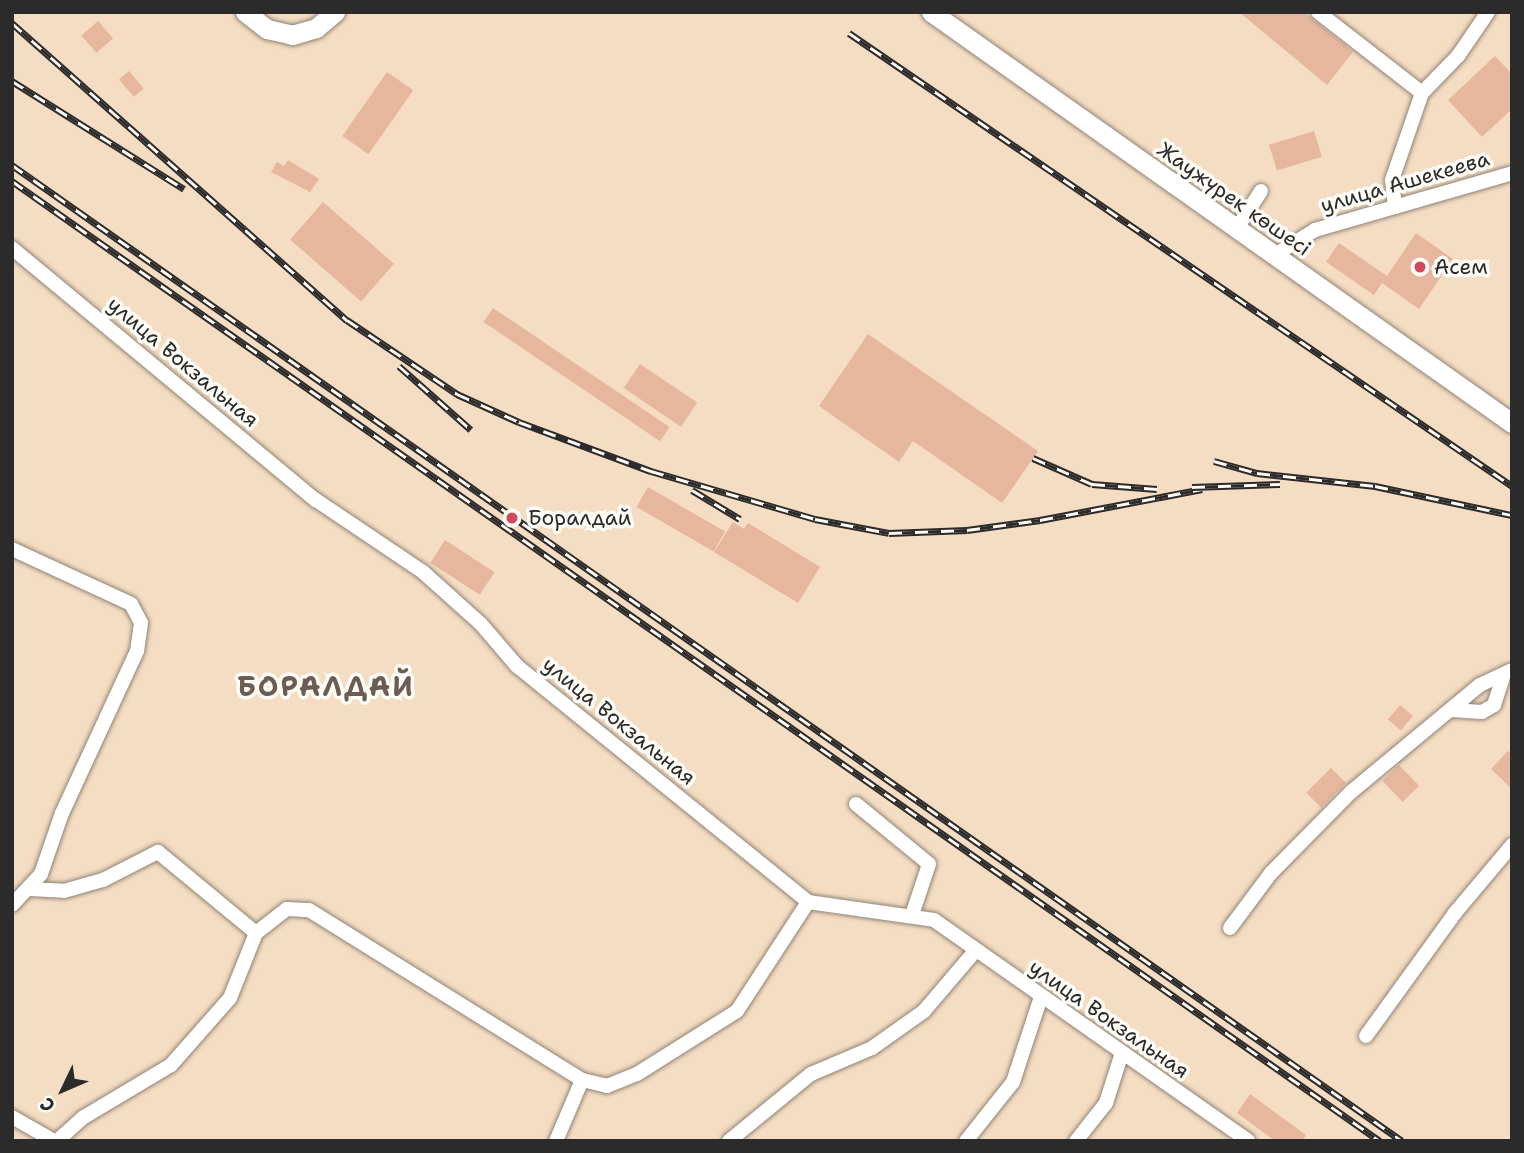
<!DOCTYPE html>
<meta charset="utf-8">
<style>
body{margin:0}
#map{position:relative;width:1524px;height:1153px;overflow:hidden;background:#f5ddc3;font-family:"Shantell Sans",sans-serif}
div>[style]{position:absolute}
.building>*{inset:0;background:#e7b69f;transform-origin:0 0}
.roads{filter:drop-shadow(0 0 2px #908477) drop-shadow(0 0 2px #908477)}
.minor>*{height:14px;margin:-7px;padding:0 7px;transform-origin:7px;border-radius:7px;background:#fff}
.major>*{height:19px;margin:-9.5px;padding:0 9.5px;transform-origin:9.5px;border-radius:9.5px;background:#fff}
.rail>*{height:7px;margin-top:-3.5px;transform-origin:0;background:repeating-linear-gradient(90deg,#fdfcf7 0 13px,#2b2b2b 0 26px);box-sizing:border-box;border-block:2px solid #2b2b2b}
.dots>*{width:19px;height:19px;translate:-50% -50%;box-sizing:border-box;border:4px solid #fdfcf7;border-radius:50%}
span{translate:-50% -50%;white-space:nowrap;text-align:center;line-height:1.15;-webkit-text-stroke:7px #fdfcf7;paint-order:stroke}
.street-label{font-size:21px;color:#2b2b2b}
.poi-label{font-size:21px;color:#2b2b2b}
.left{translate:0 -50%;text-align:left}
.district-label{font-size:28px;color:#6d5c54;font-weight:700;letter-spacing:2px}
.frame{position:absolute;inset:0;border:14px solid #2b2b2b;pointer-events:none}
.north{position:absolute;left:28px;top:1055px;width:70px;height:70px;-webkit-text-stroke:5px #fdfcf7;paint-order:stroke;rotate:226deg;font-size:19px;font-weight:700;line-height:28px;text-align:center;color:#2b2b2b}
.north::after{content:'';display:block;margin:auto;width:24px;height:32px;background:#2b2b2b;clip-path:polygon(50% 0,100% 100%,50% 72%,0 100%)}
</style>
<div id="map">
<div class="building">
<i style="clip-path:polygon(1239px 12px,1304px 12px,1353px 52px,1327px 85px)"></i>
<i style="left:98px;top:21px;width:23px;height:22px;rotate:49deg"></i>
<i style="clip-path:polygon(1495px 56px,1512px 74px,1512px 109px,1482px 137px,1448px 100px)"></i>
<i style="left:129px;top:71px;width:23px;height:13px;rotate:50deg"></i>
<i style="left:387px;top:72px;width:32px;height:78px;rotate:35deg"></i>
<i style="left:1314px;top:131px;width:27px;height:47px;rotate:73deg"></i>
<i style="clip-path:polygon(288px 160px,319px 179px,310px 192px,271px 172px,277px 162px,284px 166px)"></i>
<i style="left:323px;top:202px;width:94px;height:50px;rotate:41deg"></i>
<i style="clip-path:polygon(1416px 233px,1453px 259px,1419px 309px,1382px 283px,1374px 295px,1326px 262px,1339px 243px,1387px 276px)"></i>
<i style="left:493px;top:308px;width:213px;height:17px;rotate:34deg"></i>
<i style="clip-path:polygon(868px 334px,1038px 451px,1002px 503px,913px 441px,899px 462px,819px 406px)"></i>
<i style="left:640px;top:364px;width:69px;height:29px;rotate:34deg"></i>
<i style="left:648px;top:487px;width:89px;height:23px;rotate:30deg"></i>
<i style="clip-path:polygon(733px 522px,744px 529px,748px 523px,820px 567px,798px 603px,714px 552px)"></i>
<i style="left:445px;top:540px;width:59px;height:27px;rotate:33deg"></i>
<i style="left:1400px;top:705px;width:17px;height:19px;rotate:40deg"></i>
<i style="clip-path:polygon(1508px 751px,1512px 754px,1512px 789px,1491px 769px)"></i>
<i style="left:1399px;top:765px;width:29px;height:23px;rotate:46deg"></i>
<i style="left:1331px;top:768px;width:21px;height:35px;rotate:45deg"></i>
<i style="clip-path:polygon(1250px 1094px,1306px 1135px,1302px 1141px,1275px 1141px,1237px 1113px)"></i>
</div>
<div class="roads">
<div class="minor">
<i style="left:1318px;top:12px;width:132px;rotate:37.9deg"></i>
<i style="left:1395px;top:207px;width:27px;rotate:-96deg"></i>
<i style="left:1392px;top:180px;width:92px;rotate:-71deg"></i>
<i style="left:1422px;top:93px;width:52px;rotate:-45.8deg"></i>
<i style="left:1458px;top:56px;width:53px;rotate:-55.7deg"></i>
<i style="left:1237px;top:228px;width:44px;rotate:-57deg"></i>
<i style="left:12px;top:248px;width:395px;rotate:39.7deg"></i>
<i style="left:316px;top:500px;width:129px;rotate:33.9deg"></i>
<i style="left:423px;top:572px;width:78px;rotate:41.9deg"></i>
<i style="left:481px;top:624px;width:55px;rotate:49.4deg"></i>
<i style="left:517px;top:666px;width:375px;rotate:39deg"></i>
<i style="left:808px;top:902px;width:127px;rotate:8.1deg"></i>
<i style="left:934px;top:920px;width:384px;rotate:35.1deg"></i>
<i style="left:1275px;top:255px;width:47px;rotate:-32deg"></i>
<i style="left:1315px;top:230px;width:205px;rotate:-16.1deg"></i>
<i style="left:12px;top:549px;width:131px;rotate:24.8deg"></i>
<i style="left:131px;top:604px;width:21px;rotate:62deg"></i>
<i style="left:141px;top:623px;width:28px;rotate:98deg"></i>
<i style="left:137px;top:651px;width:179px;rotate:114.8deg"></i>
<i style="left:62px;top:813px;width:65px;rotate:109deg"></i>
<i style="left:41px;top:874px;width:42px;rotate:133.1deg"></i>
<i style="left:1452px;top:710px;width:30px;rotate:4deg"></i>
<i style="left:1482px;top:712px;width:14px;rotate:-30deg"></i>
<i style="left:1494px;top:705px;width:28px;rotate:-72deg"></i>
<i style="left:856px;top:804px;width:94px;rotate:39.4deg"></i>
<i style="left:929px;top:864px;width:54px;rotate:108.4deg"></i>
<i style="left:29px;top:889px;width:35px;rotate:3deg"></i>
<i style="left:64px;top:891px;width:41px;rotate:-15.8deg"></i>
<i style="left:103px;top:880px;width:62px;rotate:-27deg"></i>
<i style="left:158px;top:852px;width:127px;rotate:39.6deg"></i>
<i style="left:256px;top:933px;width:39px;rotate:-38deg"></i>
<i style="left:287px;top:909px;width:22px;rotate:3deg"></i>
<i style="left:309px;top:910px;width:322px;rotate:31.9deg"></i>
<i style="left:582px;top:1080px;width:26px;rotate:13deg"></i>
<i style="left:607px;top:1086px;width:32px;rotate:-22deg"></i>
<i style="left:637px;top:1074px;width:118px;rotate:-32.2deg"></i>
<i style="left:737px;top:1011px;width:130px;rotate:-56.9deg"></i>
<i style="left:1230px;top:928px;width:69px;rotate:-53.3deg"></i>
<i style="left:1271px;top:873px;width:114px;rotate:-45.4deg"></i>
<i style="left:1351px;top:792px;width:168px;rotate:-39.7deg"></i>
<i style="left:1480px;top:685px;width:35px;rotate:-25deg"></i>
<i style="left:1366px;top:1036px;width:152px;rotate:-54.1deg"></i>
<i style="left:1455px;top:913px;width:89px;rotate:-50deg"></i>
<i style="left:12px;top:1117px;width:48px;rotate:29.7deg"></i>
<i style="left:57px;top:1141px;width:36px;rotate:-42deg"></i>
<i style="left:84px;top:1117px;width:101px;rotate:-30.9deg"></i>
<i style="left:171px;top:1065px;width:89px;rotate:-48.6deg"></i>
<i style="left:230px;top:998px;width:70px;rotate:-68.2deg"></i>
<i style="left:556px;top:1141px;width:66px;rotate:-66.9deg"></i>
<i style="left:729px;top:1141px;width:106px;rotate:-39.3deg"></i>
<i style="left:811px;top:1074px;width:66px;rotate:-23.1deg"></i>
<i style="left:872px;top:1048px;width:64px;rotate:-35.4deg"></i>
<i style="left:924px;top:1011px;width:79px;rotate:-49.6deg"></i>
<i style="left:966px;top:1141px;width:75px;rotate:-51.5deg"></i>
<i style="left:1013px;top:1082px;width:89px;rotate:-71.8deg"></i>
<i style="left:1076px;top:1141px;width:48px;rotate:-51.7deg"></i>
<i style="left:1106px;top:1103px;width:52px;rotate:-72.3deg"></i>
</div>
<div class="major">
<i style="left:245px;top:12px;width:28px;rotate:38deg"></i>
<i style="left:267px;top:29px;width:26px;rotate:13deg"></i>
<i style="left:292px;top:35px;width:25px;rotate:-16deg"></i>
<i style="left:316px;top:28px;width:25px;rotate:-40deg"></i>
<i style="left:931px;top:12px;width:712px;rotate:35.28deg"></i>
</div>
</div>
<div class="rail">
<i style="left:12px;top:23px;width:448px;rotate:41.6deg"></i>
<i style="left:347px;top:320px;width:133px;rotate:33.9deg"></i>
<i style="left:457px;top:394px;width:68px;rotate:24.3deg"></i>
<i style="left:519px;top:422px;width:141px;rotate:20.4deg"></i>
<i style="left:651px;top:471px;width:171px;rotate:16.3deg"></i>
<i style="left:815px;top:519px;width:75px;rotate:10.7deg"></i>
<i style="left:889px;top:533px;width:78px;rotate:-2.2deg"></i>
<i style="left:967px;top:530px;width:74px;rotate:-7.8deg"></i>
<i style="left:1040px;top:520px;width:165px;rotate:-10.8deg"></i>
<i style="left:849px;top:33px;width:803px;rotate:34.34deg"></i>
<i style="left:12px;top:81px;width:203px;rotate:32.1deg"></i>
<i style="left:12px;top:165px;width:1698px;rotate:35.07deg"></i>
<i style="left:12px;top:181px;width:1671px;rotate:35.06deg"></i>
<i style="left:399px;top:366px;width:96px;rotate:41.6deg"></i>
<i style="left:1033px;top:458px;width:64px;rotate:23.8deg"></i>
<i style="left:1092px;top:484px;width:65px;rotate:4.4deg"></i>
<i style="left:1214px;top:461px;width:45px;rotate:15.6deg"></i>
<i style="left:1257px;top:473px;width:119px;rotate:6.3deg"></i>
<i style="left:1375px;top:486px;width:140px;rotate:12deg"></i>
<i style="left:1192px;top:487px;width:88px;rotate:-2deg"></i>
<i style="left:692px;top:490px;width:56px;rotate:31.1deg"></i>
</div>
<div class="dots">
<i style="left:1420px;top:267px;background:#d1495b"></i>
<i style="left:512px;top:518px;background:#d1495b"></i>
</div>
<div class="street-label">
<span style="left:1405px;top:182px;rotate:-16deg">улица Ашекеева</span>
<span style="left:1234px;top:199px;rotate:35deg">Жаужүрек көшесі</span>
<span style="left:183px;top:362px;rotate:40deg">улица Вокзальная</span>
<span style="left:619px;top:721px;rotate:39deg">улица Вокзальная</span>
<span style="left:1109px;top:1019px;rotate:35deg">улица Вокзальная</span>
</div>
<div class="poi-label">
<span class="left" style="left:1434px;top:267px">Асем</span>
<span class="left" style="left:528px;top:518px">Боралдай</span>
</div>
<div class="district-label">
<span style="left:326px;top:686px">БОРАЛДАЙ</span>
</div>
<div class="frame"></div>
<div class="north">С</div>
</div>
